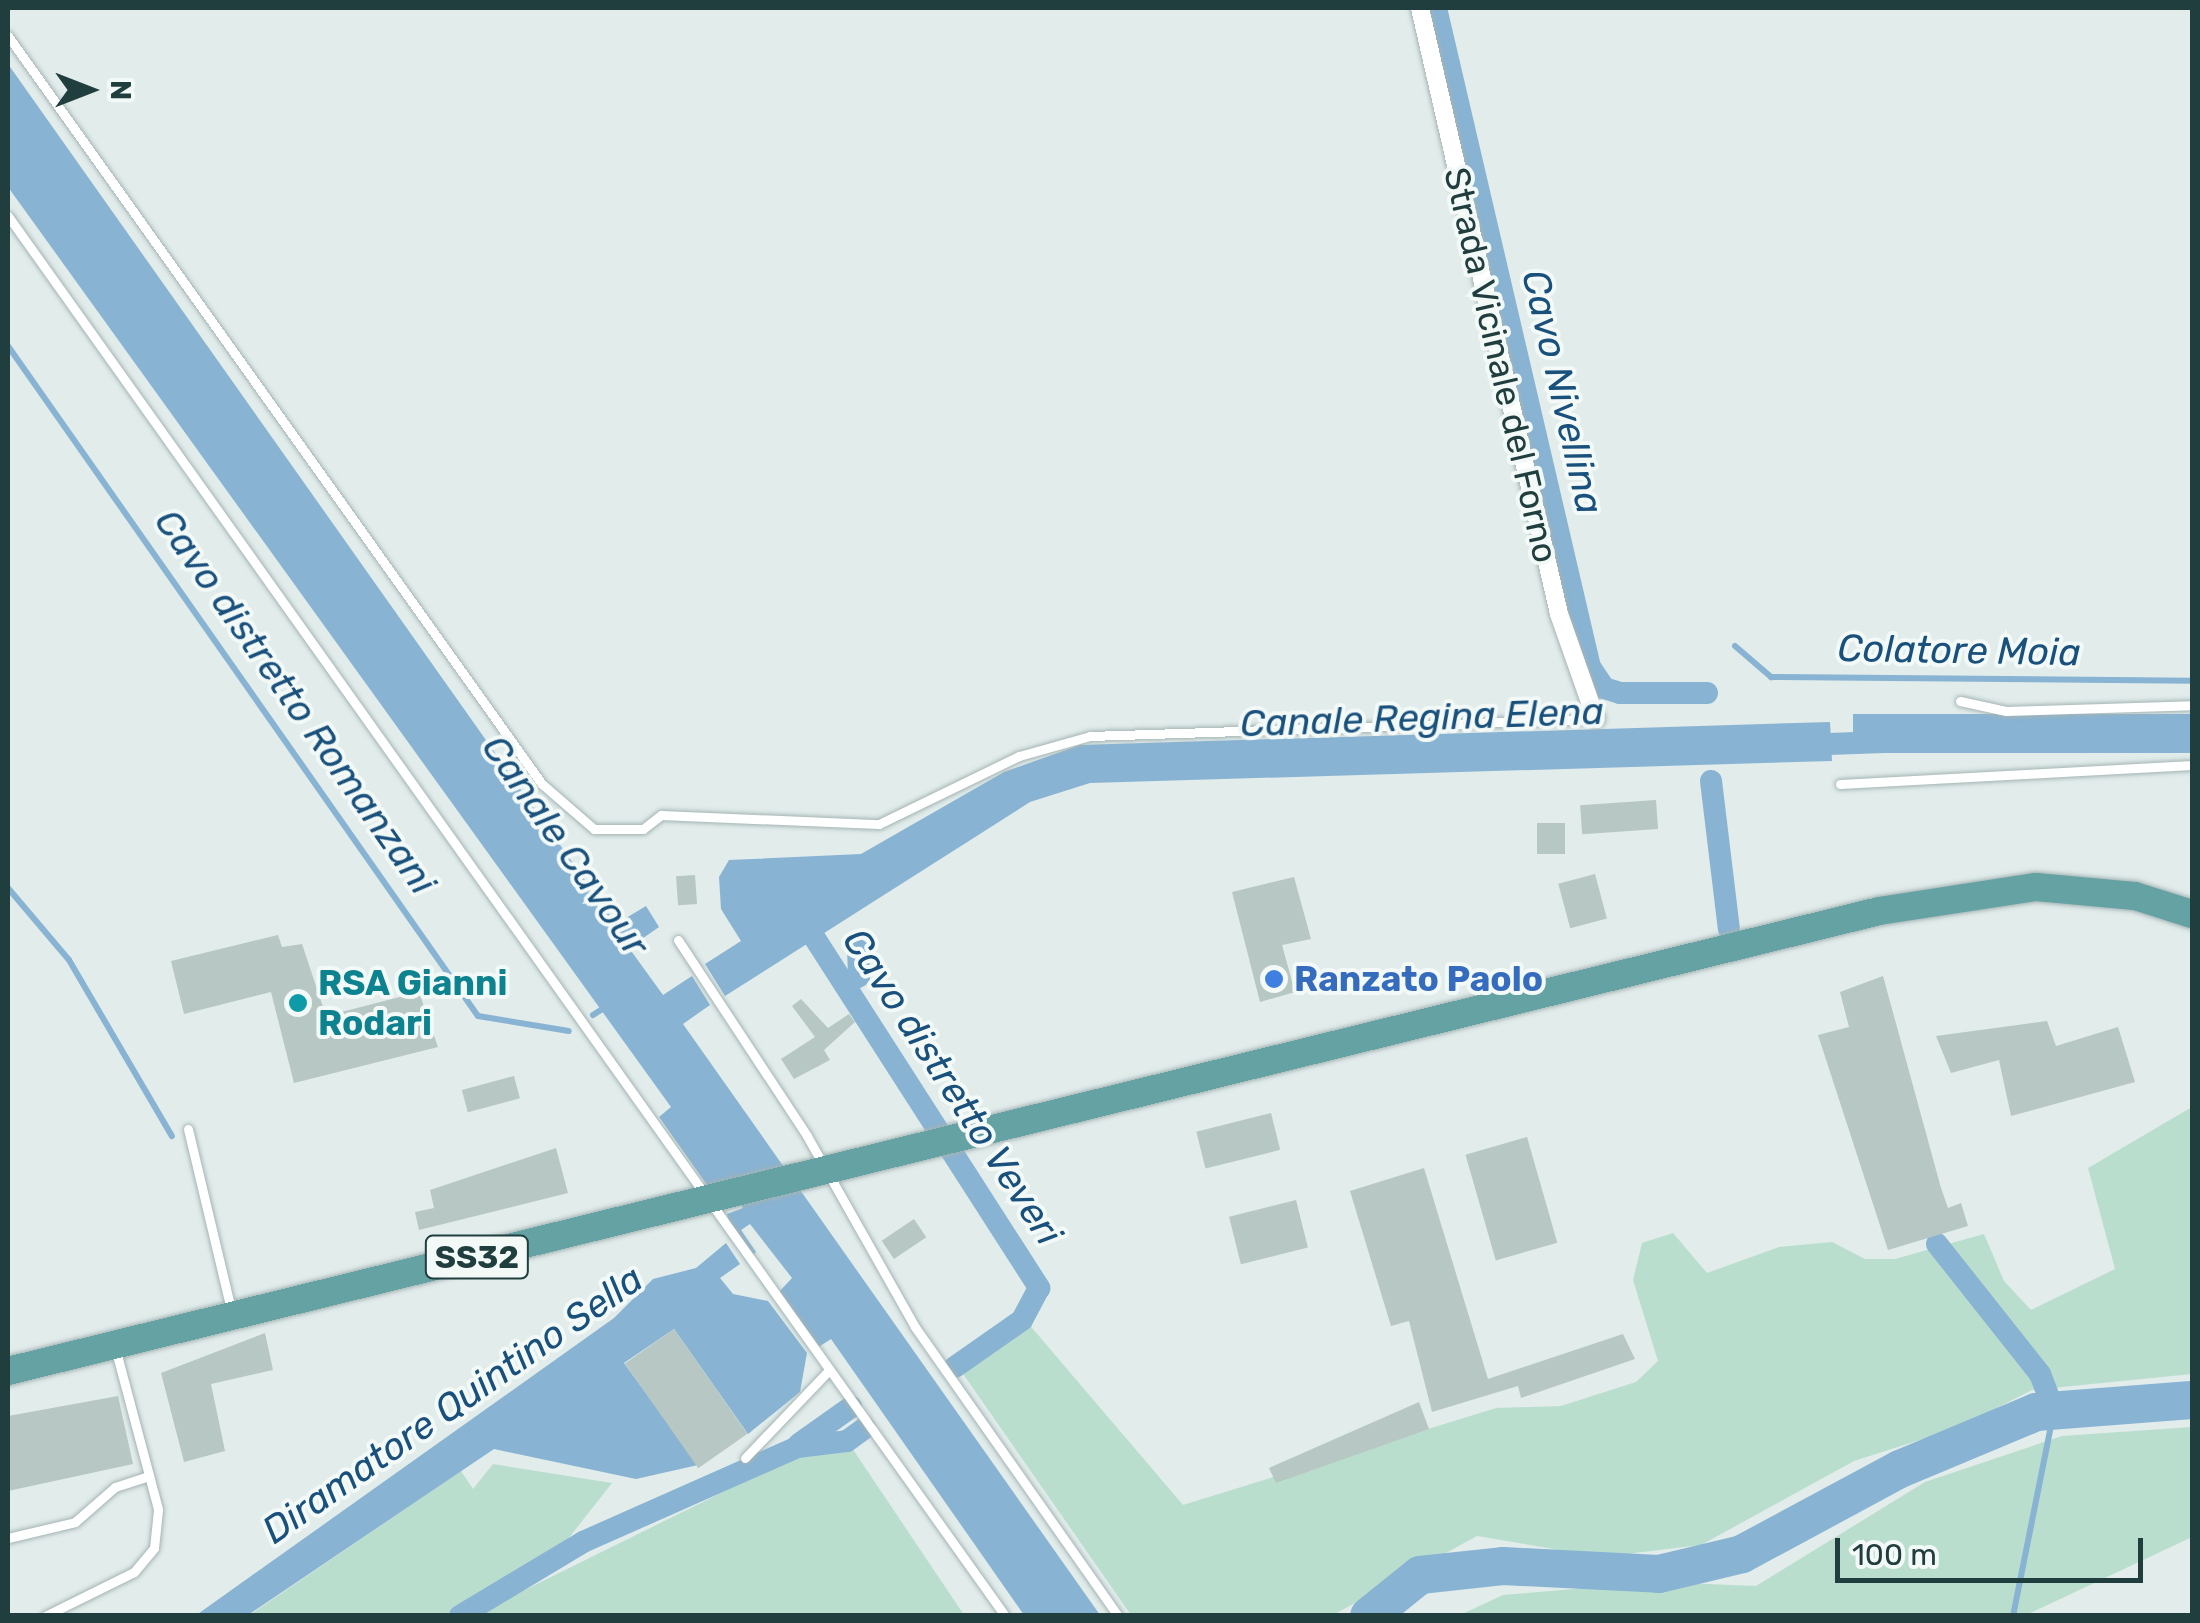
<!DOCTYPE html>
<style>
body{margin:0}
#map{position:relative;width:2200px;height:1623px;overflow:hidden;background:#e1eceb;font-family:Rubik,sans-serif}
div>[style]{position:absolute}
.green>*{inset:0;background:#badece}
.water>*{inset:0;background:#88b3d3;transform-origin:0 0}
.stream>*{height:6px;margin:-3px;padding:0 3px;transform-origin:3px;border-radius:3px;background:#88b3d3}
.canal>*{height:22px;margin:-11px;padding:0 11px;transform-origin:11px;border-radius:11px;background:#88b3d3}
.river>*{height:38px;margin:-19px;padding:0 19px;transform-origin:19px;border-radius:19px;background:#88b3d3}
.building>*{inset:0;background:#b7c7c4;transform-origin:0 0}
.roads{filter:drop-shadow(0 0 2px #a4b4b4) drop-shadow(0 0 2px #a4b4b4)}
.lane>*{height:9px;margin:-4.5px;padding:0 4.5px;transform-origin:4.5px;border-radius:4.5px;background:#fff}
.street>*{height:18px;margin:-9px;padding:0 9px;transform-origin:9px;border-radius:9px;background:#fff}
.primary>*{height:28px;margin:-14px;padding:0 14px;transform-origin:14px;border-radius:14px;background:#65a2a3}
.dots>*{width:28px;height:28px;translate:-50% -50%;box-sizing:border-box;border:5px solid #f2f9f7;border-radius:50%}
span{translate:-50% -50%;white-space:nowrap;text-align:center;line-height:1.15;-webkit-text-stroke:8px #f2f9f7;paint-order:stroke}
.shield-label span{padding:2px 8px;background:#f2f9f7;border:2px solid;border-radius:8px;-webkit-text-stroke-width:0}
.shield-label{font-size:32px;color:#213e3e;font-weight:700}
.street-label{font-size:35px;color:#213e3e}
.shop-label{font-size:35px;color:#366cbe;font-weight:700}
.left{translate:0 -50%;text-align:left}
.culture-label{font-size:35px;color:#0d838f;font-weight:700}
.water-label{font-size:38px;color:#19507c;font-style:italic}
.frame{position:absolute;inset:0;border:10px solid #213e3e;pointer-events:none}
.north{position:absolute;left:40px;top:40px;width:100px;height:100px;-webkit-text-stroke:8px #f2f9f7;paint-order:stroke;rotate:90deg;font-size:28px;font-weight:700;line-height:40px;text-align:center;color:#213e3e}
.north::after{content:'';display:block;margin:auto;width:35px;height:45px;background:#213e3e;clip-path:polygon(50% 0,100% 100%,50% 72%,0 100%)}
.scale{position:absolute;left:1835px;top:1538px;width:308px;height:45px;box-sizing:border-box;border:5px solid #213e3e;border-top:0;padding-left:12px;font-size:30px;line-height:35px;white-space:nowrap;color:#213e3e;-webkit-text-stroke:8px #f2f9f7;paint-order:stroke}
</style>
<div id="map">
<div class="green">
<i style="clip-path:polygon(2192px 1107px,2192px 1374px,2032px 1390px,1957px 1428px,1854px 1461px,1701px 1545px,1601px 1557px,1477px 1536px,1333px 1615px,1131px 1615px,961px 1371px,1027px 1322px,1183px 1505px,1496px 1408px,1561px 1406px,1636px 1382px,1658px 1361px,1633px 1280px,1642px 1243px,1673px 1233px,1707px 1273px,1779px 1247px,1832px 1242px,1865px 1259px,1895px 1259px,1984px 1234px,2004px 1281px,2031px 1310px,2115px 1269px,2088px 1168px)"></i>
<i style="clip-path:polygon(2192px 1427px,2192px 1537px,2026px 1615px,1460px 1615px,1503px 1595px,1657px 1582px,1756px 1586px,1925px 1482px,2062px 1436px)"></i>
<i style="clip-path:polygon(852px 1448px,964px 1615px,474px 1615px,800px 1454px)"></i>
<i style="clip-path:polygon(493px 1464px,612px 1483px,568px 1539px,445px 1615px,248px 1616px,461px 1471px,473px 1489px)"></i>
</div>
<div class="water">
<i style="clip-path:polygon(8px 64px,616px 924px,646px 906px,659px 927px,629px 948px,663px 995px,692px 976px,710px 1005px,683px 1024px,1100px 1615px,1024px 1615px,831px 1339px,817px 1348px,778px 1293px,792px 1278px,750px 1224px,741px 1230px,756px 1252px,750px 1257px,732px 1232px,727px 1214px,743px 1208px,725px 1181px,707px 1185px,659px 1117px,671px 1107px,8px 187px)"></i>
<i style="left:2192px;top:714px;width:39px;height:339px;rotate:90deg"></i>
<i style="clip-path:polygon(1830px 722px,1832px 761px,1090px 783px,1030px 802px,725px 996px,705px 964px,741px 941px,721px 909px,719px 877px,729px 860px,861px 854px,1004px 772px,1080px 745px)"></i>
<i style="clip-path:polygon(726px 1243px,740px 1264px,720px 1278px,733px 1294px,768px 1301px,807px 1353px,800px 1392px,748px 1434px,674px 1329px,624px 1363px,698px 1465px,636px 1479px,494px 1449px,248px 1615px,195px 1616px,614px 1318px,653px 1279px,696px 1268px)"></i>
</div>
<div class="stream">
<i style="left:8px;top:346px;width:818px;rotate:54.95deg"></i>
<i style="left:478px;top:1016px;width:92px;rotate:9.4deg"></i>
<i style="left:1735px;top:646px;width:48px;rotate:40.7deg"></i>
<i style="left:1771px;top:677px;width:421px;rotate:0.5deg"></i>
<i style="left:8px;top:888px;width:94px;rotate:49.7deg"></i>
<i style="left:69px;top:960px;width:204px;rotate:59.7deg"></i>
<i style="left:593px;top:1015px;width:17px;rotate:-33deg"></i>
<i style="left:2013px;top:1616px;width:209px;rotate:-78.7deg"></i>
</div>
<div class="canal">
<i style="left:1436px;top:8px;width:677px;rotate:76.85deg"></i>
<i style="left:1590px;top:667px;width:25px;rotate:56deg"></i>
<i style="left:1604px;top:688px;width:17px;rotate:17deg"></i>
<i style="left:1620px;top:693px;width:87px"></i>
<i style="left:1801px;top:745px;width:83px;rotate:-2.1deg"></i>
<i style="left:1711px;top:781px;width:149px;rotate:83.1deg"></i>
<i style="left:805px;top:923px;width:434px;rotate:57.3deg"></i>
<i style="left:1039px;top:1288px;width:36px;rotate:118deg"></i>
<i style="left:1022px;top:1320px;width:82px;rotate:145deg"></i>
<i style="left:845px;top:985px;width:17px;rotate:-33deg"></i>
<i style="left:859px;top:976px;width:26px;rotate:-92deg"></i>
<i style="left:1937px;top:1244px;width:166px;rotate:51.6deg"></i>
<i style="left:2040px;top:1374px;width:40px;rotate:69deg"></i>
<i style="left:799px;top:1444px;width:64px;rotate:-35.4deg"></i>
<i style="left:460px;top:1616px;width:144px;rotate:-31deg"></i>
<i style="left:583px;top:1542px;width:234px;rotate:-23.9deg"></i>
<i style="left:797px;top:1447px;width:50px;rotate:-6.8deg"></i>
<i style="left:847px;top:1441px;width:22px;rotate:-36deg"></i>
</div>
<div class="river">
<i style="left:1369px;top:1616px;width:65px;rotate:-38.8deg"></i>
<i style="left:1420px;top:1575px;width:83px;rotate:-6.2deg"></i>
<i style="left:1503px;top:1566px;width:156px;rotate:2.9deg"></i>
<i style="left:1659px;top:1574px;width:85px;rotate:-13.5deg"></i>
<i style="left:1742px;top:1554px;width:179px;rotate:-28.3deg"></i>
<i style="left:1900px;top:1469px;width:147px;rotate:-22.7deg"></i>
<i style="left:2036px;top:1412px;width:156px;rotate:-4.4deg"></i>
</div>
<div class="building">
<i style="left:1656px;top:800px;width:29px;height:76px;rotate:86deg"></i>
<i style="left:1565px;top:823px;width:31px;height:28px;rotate:90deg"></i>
<i style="left:1595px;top:874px;width:46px;height:38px;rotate:75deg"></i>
<i style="left:695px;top:875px;width:29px;height:19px;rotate:86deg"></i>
<i style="clip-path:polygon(1294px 877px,1311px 939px,1282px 945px,1295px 992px,1260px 1002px,1232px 892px)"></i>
<i style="clip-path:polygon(278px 935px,282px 947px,302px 944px,326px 1016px,419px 992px,438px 1047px,294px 1083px,271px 992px,184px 1014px,171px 961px)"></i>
<i style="clip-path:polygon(1883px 976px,1941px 1188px,1948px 1208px,1961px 1203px,1968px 1226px,1888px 1250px,1818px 1035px,1849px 1027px,1840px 992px)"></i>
<i style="clip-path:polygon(801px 999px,828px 1028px,849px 1014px,855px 1022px,824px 1050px,830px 1060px,794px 1079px,781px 1059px,815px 1037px,792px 1006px)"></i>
<i style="clip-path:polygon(2047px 1021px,2056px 1046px,2118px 1027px,2135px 1082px,2011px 1116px,1999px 1060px,1951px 1073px,1936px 1036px)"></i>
<i style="left:514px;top:1076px;width:23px;height:54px;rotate:75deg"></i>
<i style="left:1271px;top:1113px;width:38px;height:77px;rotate:76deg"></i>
<i style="left:1527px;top:1137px;width:110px;height:64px;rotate:74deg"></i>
<i style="clip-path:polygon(556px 1148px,568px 1193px,419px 1230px,415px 1212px,434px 1208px,430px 1190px)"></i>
<i style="clip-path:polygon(1424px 1168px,1488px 1379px,1623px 1334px,1635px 1359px,1521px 1398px,1518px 1386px,1432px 1412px,1409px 1321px,1391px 1326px,1350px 1191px)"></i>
<i style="left:1296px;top:1200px;width:49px;height:69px;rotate:76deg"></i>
<i style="left:914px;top:1219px;width:22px;height:39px;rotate:56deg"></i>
<i style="left:674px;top:1329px;width:128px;height:60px;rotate:55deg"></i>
<i style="clip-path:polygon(265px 1333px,273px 1370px,211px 1384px,225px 1451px,184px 1462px,161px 1373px)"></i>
<i style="clip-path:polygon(118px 1396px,133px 1464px,8px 1491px,8px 1416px)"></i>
<i style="clip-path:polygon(1419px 1402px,1429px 1429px,1276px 1483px,1269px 1468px)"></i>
</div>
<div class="roads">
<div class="lane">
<i style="left:8px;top:36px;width:919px;rotate:54.48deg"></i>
<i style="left:542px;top:784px;width:69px;rotate:40.9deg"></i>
<i style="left:594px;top:829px;width:49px"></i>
<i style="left:643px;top:829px;width:23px;rotate:-38deg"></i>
<i style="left:661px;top:815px;width:218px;rotate:2.4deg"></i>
<i style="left:879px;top:824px;width:156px;rotate:-25.9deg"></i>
<i style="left:1019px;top:756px;width:74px;rotate:-15.7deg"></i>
<i style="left:1090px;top:736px;width:506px;rotate:-1.92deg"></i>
<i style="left:8px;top:216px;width:1719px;rotate:54.54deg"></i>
<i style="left:1960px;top:701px;width:47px;rotate:12.3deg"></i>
<i style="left:2006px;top:711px;width:186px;rotate:-1.8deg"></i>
<i style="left:1840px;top:784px;width:353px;rotate:-3.1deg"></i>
<i style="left:678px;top:940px;width:235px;rotate:56.6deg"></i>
<i style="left:807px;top:1136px;width:219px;rotate:60.5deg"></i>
<i style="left:915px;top:1327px;width:353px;rotate:54.9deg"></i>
<i style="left:188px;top:1129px;width:189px;rotate:76.6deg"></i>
<i style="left:745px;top:1458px;width:122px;rotate:-46.3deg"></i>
<i style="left:8px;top:1538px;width:69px;rotate:-13.4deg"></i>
<i style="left:75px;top:1522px;width:53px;rotate:-41.2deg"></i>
<i style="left:115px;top:1487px;width:36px;rotate:-18deg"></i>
<i style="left:45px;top:1616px;width:99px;rotate:-26.3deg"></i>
<i style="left:134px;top:1572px;width:31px;rotate:-50deg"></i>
<i style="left:154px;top:1548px;width:39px;rotate:-84deg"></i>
<i style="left:158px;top:1509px;width:168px;rotate:-104.9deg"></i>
</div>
<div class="street">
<i style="left:1420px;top:8px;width:622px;rotate:77.08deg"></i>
<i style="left:1559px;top:614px;width:111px;rotate:70.6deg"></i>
</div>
<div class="primary">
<i style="left:8px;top:1371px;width:1927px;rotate:-13.81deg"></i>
<i style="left:1879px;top:911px;width:159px;rotate:-8.7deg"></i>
<i style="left:2036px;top:887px;width:99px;rotate:5.2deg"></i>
<i style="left:2135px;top:896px;width:60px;rotate:17.5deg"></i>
</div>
</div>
<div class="dots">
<i style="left:1274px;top:979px;background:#3f7fe0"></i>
<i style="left:298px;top:1003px;background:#0f9aa8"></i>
</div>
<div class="shield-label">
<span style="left:477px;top:1257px">SS32</span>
</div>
<div class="street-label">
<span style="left:1501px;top:365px;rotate:77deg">Strada Vicinale del Forno</span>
</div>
<div class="shop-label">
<span class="left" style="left:1294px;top:979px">Ranzato Paolo</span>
</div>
<div class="culture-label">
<span class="left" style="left:318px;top:1003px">RSA Gianni<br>Rodari</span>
</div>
<div class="water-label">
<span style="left:1562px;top:392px;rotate:77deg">Cavo Nivellina</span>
<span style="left:1959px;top:651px;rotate:1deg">Colatore Moia</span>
<span style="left:295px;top:702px;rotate:55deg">Cavo distretto Romanzani</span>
<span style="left:1422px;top:718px;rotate:-2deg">Canale Regina Elena</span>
<span style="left:565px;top:846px;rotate:55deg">Canale Cavour</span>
<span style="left:952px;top:1087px;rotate:57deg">Cavo distretto Veveri</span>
<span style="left:453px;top:1405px;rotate:-35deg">Diramatore Quintino Sella</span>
</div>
<div class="frame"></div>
<div class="north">N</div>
<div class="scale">100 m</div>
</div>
